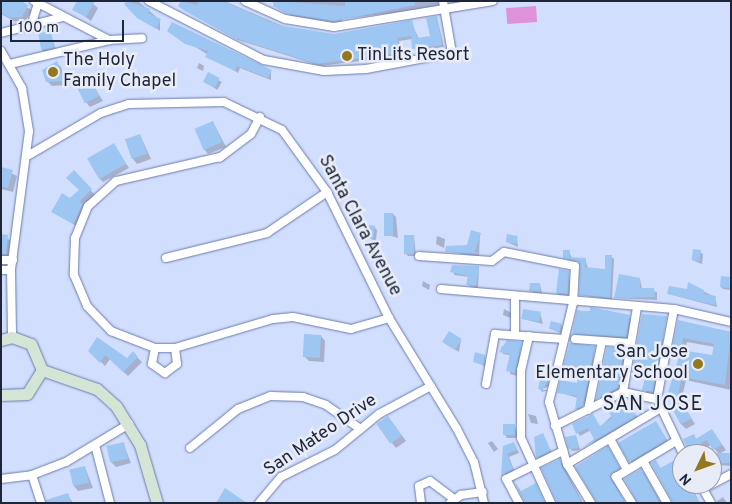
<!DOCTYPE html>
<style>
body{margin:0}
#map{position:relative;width:732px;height:504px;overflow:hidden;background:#d2defe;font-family:Overpass,sans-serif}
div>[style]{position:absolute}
.green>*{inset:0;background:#df92da;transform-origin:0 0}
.shadow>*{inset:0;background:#0003;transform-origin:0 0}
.building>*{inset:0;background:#9dc7f2;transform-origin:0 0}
.roads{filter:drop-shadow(0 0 1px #6b7cab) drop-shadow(0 0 1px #6b7cab)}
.street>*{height:8px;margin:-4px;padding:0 4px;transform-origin:4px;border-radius:4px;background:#fff}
.secondary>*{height:11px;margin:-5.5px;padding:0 5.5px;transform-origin:5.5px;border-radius:5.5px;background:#d4e5d6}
.dots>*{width:14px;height:14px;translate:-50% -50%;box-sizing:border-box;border:2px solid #e8ecf7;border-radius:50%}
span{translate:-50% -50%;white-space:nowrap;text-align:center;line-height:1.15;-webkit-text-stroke:5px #e8ecf7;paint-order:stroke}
.poi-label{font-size:18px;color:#1e2539}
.left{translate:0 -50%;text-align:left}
.right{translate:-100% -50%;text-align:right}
.street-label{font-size:18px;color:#1e2539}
.quarter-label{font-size:20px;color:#1e2539;letter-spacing:1px}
.frame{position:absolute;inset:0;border:2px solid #1e2539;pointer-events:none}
.north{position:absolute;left:672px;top:444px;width:50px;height:50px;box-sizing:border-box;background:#e8ecf7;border:1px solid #979cab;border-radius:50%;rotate:228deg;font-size:14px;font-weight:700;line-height:20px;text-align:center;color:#1e2539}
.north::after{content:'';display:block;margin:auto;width:18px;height:22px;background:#95771f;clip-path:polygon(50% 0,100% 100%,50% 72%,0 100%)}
.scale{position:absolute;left:10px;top:20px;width:114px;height:22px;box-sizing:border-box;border:2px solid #1e2539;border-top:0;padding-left:6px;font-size:15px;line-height:18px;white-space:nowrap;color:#1e2539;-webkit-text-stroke:4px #e8ecf7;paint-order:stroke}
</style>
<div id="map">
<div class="green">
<i style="left:536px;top:6px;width:16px;height:30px;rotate:86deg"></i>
</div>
<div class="shadow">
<i style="clip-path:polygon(1px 1px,16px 1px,32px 10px,26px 20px,16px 22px,1px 14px)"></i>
<i style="clip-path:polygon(129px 1px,138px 1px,160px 20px,160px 31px,128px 7px)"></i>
<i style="clip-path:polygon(182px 1px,224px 1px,290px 29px,334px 35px,411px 22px,419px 39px,431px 37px,437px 17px,444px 47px,416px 51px,412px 39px,399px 41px,402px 56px,320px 66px,238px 40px,180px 6px)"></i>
<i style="clip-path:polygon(271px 1px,443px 1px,440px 7px,343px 19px,338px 23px,291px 16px)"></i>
<i style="clip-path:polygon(449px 1px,472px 1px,453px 5px)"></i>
<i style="clip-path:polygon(93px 4px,98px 8px,91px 21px,74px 9px)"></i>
<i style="clip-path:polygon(169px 31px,271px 71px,271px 80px,240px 68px,238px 73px)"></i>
<i style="clip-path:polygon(50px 32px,56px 50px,45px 53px,42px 50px)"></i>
<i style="clip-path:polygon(57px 63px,61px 67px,67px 85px,52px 86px,47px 81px)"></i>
<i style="clip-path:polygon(199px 63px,204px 66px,203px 71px,197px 68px)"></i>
<i style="left:208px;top:74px;width:16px;height:9px;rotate:30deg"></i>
<i style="clip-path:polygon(91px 82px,103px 101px,90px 107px,86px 102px)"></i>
<i style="clip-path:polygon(213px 122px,226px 147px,208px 154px,204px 149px)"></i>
<i style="clip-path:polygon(140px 135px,151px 159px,137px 164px,133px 159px)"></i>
<i style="clip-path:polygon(114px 145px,129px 168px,103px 182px,99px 178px)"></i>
<i style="clip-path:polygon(1px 168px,17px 176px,13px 192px,1px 189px)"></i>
<i style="clip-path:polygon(78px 176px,95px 195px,83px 207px,86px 210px,78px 227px,53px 212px,80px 190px)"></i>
<i style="clip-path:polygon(393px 214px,396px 217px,398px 238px,388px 235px)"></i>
<i style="clip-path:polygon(374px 227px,377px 230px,376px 241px,369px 238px)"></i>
<i style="clip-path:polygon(480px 234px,479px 257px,446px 251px,468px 247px)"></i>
<i style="clip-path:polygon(1px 236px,12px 241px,10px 257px,1px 256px)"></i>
<i style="clip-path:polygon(414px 236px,416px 256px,408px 256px,405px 253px)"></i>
<i style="clip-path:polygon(437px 236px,445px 239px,444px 248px,436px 244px)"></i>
<i style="clip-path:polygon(517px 238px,518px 247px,507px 242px)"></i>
<i style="clip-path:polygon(569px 252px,572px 258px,585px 259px,588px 268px,606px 271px,611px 256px,614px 259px,612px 300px,580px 295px,581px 266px,564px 257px)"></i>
<i style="clip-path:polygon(700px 252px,703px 254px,702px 264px,692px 260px)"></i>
<i style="clip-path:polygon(453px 266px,479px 267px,478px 289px,467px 285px,469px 277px,454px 275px)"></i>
<i style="clip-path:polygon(569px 272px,570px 296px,560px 296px,557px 293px)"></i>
<i style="clip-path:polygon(729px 278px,730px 290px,723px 289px,720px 286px)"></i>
<i style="clip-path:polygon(640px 279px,642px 289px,657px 292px,657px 300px,615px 298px)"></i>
<i style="clip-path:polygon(423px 281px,430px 285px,429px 290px,422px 286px)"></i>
<i style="clip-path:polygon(540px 284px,542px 294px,534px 293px,531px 290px)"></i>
<i style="clip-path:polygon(689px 284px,715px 297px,717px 307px,669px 294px,688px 291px)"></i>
<i style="clip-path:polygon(504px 309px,512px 313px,511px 318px,503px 315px)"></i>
<i style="clip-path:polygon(605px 310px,632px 319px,629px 339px,573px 334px,578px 312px)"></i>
<i style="clip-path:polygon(540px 313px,543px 324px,523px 319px)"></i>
<i style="clip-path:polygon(666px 317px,655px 394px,646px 393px,646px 376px,633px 371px)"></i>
<i style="clip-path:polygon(evenodd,679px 321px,731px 332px,731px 390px,686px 380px,681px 402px,668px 396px,681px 353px,674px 348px,679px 321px,687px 342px,715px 347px,713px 357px,685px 352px,687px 342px)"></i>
<i style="clip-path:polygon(562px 325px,563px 334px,551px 329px)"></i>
<i style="clip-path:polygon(321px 336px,325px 341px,324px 362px,309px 361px,304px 356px)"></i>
<i style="clip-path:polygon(461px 340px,459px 352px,447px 345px)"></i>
<i style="clip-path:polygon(521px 343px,518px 376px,510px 374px,511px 355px,503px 354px,501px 347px)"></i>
<i style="clip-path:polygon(595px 347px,587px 403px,578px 407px,585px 408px,579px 411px,577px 409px,578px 398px,558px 392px,578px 384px,580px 372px,565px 367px)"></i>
<i style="clip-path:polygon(608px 348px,627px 352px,620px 391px,600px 401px)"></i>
<i style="clip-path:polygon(89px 350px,127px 359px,133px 353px,142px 362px,128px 376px,110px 359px,105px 366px)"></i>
<i style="clip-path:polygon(485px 356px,486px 367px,474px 361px)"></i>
<i style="clip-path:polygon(547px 373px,549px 386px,541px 390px,549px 390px,542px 392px,540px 389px)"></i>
<i style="clip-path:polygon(626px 402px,639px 419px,588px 449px,596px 439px,591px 430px,580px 436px,573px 425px,600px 427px)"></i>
<i style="clip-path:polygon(682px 403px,695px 424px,686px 429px,681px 424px)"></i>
<i style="clip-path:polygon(528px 414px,536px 416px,538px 424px,531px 423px)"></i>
<i style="clip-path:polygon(392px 422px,406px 441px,396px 448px,392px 443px)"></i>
<i style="left:656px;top:422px;width:25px;height:42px;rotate:58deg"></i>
<i style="clip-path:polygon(515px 426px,518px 438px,507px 438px,505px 435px)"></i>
<i style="clip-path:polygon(712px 430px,726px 450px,719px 454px,711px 445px,694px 453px,689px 449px,693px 436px,697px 439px)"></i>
<i style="clip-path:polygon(542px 435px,553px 454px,540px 460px,538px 457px)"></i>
<i style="clip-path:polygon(576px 436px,580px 450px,572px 451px,570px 448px)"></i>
<i style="clip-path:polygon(492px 441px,498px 449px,494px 452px,488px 443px)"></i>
<i style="clip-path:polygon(123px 443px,131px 463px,116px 467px,111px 462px)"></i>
<i style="clip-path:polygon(514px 443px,519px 453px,509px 457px,515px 472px,505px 478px,505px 447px)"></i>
<i style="clip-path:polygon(610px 451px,622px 472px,613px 480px,625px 503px,598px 503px)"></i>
<i style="clip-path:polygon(731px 454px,731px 466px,716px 465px)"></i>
<i style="clip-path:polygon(559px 460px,562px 463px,583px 503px,557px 503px)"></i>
<i style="clip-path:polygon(656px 461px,661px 469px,676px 461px,682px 469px,682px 484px,690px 484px,700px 503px,673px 503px)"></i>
<i style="clip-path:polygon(85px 467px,93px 488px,78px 491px,74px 486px)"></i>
<i style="clip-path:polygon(641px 470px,644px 473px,661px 503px,638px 503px,625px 479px)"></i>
<i style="clip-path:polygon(67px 494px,73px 503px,53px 503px)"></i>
<i style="clip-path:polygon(723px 497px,727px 503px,717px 503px,717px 501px)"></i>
</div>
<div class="building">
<i style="clip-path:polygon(1px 1px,21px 1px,28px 5px,22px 17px,11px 18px,1px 13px)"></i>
<i style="clip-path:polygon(77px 1px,95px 1px,86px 17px,72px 10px)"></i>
<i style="clip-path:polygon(127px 1px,150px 9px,148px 13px,161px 19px,156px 29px,137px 18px,124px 4px)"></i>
<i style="clip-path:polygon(181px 1px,197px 5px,199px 1px,222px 1px,278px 25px,334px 34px,412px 20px,417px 38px,430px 36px,426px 18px,437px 16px,442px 45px,412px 49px,411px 36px,397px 38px,400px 53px,316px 64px,232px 37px,185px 11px,178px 6px)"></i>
<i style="clip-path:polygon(274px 1px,345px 6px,345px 1px,415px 1px,415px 5px,335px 21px,287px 14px,273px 6px)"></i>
<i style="clip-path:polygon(172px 22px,272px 70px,268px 78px,237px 66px,235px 71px,205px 57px,208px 51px,185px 44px,167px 31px)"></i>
<i style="left:51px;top:31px;width:17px;height:13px;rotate:80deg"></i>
<i style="clip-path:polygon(57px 61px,64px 81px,46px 82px,42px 70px)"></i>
<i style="left:208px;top:72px;width:13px;height:11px;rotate:27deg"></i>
<i style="left:91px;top:80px;width:18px;height:16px;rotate:63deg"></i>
<i style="left:213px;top:121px;width:23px;height:20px;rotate:67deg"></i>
<i style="left:140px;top:134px;width:21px;height:16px;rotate:71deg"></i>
<i style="left:114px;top:143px;width:24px;height:31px;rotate:60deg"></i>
<i style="clip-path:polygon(1px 167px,13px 170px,8px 188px,1px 186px)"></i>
<i style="clip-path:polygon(74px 170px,92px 189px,79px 202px,83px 204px,73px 224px,51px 212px,62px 193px,70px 198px,79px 190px,66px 178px)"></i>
<i style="left:384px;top:213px;width:9px;height:23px"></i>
<i style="left:368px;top:225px;width:7px;height:13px;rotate:8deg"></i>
<i style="clip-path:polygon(471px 230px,481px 233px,475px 251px,479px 254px,445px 252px,446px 246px,467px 245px)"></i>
<i style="clip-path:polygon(1px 234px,8px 235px,6px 254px,1px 254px)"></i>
<i style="left:507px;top:234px;width:11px;height:8px;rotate:10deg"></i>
<i style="left:404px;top:235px;width:10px;height:19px"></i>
<i style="left:693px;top:249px;width:8px;height:11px;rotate:7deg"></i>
<i style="clip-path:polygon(563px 250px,570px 250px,569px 257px,586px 258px,585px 267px,605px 269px,605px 255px,612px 255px,610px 298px,579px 295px,580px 264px,563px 258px)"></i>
<i style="clip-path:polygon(452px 265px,479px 266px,476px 286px,466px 285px,468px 276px,450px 272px)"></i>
<i style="clip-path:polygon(559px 269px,569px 271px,568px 294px,556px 293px)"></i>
<i style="clip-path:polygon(619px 274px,640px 278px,640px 288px,654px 288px,655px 297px,614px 298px)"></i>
<i style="left:721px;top:276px;width:9px;height:11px;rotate:6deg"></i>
<i style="clip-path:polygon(688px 282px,704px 290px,704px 294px,716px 296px,715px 305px,667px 294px,669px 286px,687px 289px)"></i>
<i style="clip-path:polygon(530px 283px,540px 283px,540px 292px,529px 291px)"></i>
<i style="clip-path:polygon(590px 307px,630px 315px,626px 337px,572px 334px,577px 310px,590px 312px)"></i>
<i style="left:523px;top:309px;width:18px;height:10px;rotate:9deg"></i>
<i style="clip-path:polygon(642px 314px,667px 316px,653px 392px,642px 390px,646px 374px,632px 372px)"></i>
<i style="clip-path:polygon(678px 320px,731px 332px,725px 385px,682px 377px,677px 399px,667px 396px,681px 350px,712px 355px,714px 344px,683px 338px,681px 351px,672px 349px)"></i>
<i style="left:551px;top:321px;width:11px;height:8px;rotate:15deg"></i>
<i style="left:449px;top:331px;width:15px;height:13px;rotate:32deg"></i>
<i style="left:304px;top:334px;width:17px;height:23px;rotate:3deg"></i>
<i style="clip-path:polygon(97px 337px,127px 358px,133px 351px,138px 357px,123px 372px,105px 355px,100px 363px,88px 351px)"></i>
<i style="clip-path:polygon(507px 340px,522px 342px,515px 373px,506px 371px,510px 354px,499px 352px)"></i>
<i style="clip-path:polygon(570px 343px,595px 346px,583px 406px,575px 410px,577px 396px,557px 393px,560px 380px,577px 383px,579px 370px,563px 367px)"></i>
<i style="clip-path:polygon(607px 347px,625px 348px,618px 388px,596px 399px)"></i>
<i style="clip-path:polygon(475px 352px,485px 355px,484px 365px,473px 362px)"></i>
<i style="clip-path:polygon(542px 370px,548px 371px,549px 379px,543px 390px,538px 389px)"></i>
<i style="clip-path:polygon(624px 398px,637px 416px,584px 447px,594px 439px,588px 428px,576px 434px,572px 424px,593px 414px,600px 426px,612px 418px,606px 407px)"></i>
<i style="left:682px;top:401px;width:20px;height:12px;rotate:63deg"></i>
<i style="left:388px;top:416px;width:24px;height:14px;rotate:55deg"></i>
<i style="left:656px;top:421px;width:22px;height:44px;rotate:60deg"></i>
<i style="left:503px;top:424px;width:12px;height:11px"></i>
<i style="clip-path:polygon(712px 429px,722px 445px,713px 450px,707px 440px,688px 450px,683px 439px,694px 434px,696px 439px)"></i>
<i style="clip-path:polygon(543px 433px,551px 451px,536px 458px,534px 437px)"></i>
<i style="clip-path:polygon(576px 435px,578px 448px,568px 449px,565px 437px)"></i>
<i style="left:124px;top:442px;width:17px;height:18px;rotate:77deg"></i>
<i style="clip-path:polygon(514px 442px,517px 450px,507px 454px,513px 469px,501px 476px,503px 446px)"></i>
<i style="clip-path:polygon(608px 446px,620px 468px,610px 477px,624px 501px,621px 503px,597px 503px,575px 467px)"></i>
<i style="left:731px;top:453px;width:10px;height:18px;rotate:90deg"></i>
<i style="clip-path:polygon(560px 459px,562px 467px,582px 503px,557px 503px,541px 468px)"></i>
<i style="clip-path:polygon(677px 459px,682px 484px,688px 484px,700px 503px,673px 503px,651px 463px,656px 460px,660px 468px)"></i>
<i style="left:85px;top:466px;width:17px;height:16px;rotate:77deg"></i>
<i style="clip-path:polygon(641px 469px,660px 503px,638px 503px,624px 479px)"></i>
<i style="clip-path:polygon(514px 481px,521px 491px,536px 483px,545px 503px,525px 503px)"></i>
<i style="clip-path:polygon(225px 488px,247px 503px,216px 503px)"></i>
<i style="clip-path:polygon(68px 493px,71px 503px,46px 503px,46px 500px)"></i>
</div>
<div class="roads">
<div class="street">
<i style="left:34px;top:1px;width:85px;rotate:27.5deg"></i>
<i style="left:109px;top:40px;width:33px;rotate:-3deg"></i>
<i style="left:149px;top:1px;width:129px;rotate:27.2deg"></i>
<i style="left:264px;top:60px;width:61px;rotate:10.4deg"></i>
<i style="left:324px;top:71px;width:42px;rotate:-2.7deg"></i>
<i style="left:366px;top:69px;width:87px;rotate:-10.5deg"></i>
<i style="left:452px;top:53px;width:53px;rotate:-99.8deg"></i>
<i style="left:245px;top:1px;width:44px;rotate:24.2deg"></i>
<i style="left:285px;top:19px;width:50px;rotate:9.3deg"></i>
<i style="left:334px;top:27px;width:161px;rotate:-9.3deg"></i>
<i style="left:31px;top:26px;width:24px;rotate:-73deg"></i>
<i style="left:1px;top:33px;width:64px;rotate:-14.5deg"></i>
<i style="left:1px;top:51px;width:43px;rotate:60.4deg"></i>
<i style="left:22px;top:88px;width:44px;rotate:80.8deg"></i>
<i style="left:29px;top:131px;width:140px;rotate:97.4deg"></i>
<i style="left:11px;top:270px;width:67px;rotate:89.1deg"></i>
<i style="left:10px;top:64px;width:102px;rotate:-13.6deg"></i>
<i style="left:260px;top:117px;width:19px;rotate:118deg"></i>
<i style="left:251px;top:134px;width:39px;rotate:143deg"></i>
<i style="left:220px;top:157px;width:107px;rotate:167deg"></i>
<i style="left:116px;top:181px;width:38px;rotate:138deg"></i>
<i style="left:88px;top:206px;width:35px;rotate:112deg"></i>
<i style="left:75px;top:238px;width:37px;rotate:92deg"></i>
<i style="left:74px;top:275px;width:34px;rotate:67deg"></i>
<i style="left:87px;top:306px;width:35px;rotate:46deg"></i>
<i style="left:111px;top:331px;width:47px;rotate:21.1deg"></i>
<i style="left:155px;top:348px;width:20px"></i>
<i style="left:175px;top:348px;width:102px;rotate:-16.5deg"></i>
<i style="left:273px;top:319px;width:20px;rotate:-6deg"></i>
<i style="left:293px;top:317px;width:59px;rotate:11.7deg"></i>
<i style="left:351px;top:329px;width:40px;rotate:-16deg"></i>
<i style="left:29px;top:155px;width:83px;rotate:-30.3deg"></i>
<i style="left:101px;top:113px;width:29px;rotate:-18deg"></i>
<i style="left:129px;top:104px;width:95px;rotate:-1.2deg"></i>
<i style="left:224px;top:102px;width:64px;rotate:25.8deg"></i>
<i style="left:282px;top:130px;width:77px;rotate:54deg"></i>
<i style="left:327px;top:192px;width:140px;rotate:63.8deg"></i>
<i style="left:389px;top:318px;width:130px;rotate:58.5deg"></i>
<i style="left:457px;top:429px;width:37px;rotate:63deg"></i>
<i style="left:474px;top:462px;width:42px;rotate:76.3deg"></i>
<i style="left:419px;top:256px;width:73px;rotate:3.9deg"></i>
<i style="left:492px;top:261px;width:15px;rotate:-37deg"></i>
<i style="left:504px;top:252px;width:72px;rotate:11.2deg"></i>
<i style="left:575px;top:266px;width:37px;rotate:93deg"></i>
<i style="left:573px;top:303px;width:102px;rotate:103.6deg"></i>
<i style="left:549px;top:402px;width:65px;rotate:73.8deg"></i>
<i style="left:567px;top:464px;width:46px;rotate:58.4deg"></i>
<i style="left:166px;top:258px;width:104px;rotate:-13.9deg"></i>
<i style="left:267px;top:233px;width:73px;rotate:-34.3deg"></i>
<i style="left:1px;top:260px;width:12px"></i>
<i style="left:1px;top:270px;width:10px"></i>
<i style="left:441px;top:289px;width:234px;rotate:4.9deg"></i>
<i style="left:674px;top:309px;width:58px;rotate:12.8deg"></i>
<i style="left:674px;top:309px;width:92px;rotate:100.7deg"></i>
<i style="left:657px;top:399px;width:61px;rotate:64.7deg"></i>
<i style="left:515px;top:334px;width:38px;rotate:-90deg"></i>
<i style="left:529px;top:336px;width:35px;rotate:103deg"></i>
<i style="left:521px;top:370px;width:68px;rotate:90deg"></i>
<i style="left:521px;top:438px;width:72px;rotate:65.2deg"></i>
<i style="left:575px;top:339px;width:56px;rotate:4.1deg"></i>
<i style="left:155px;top:348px;width:16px;rotate:101deg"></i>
<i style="left:152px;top:364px;width:16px;rotate:35deg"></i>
<i style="left:165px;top:373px;width:15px;rotate:-37deg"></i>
<i style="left:177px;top:364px;width:16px;rotate:-97deg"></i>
<i style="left:486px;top:384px;width:51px;rotate:-79.8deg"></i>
<i style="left:495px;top:334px;width:69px;rotate:4.1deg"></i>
<i style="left:623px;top:392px;width:86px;rotate:-80.6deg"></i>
<i style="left:588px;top:410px;width:70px;rotate:-78.5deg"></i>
<i style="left:555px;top:426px;width:76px;rotate:-26.6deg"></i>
<i style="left:623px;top:392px;width:35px;rotate:12deg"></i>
<i style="left:610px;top:439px;width:35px;rotate:61deg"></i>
<i style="left:95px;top:445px;width:60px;rotate:75.5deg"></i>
<i style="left:190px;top:448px;width:62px;rotate:-39.1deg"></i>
<i style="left:238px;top:409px;width:35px;rotate:-22deg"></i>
<i style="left:271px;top:396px;width:32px;rotate:2deg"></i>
<i style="left:303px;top:397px;width:24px;rotate:19deg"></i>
<i style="left:326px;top:405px;width:40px;rotate:34.9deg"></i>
<i style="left:643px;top:461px;width:48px;rotate:60.3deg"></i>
<i style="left:567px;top:464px;width:109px;rotate:-30.8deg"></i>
<i style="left:32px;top:475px;width:29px;rotate:72deg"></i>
<i style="left:1px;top:479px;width:31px;rotate:-7deg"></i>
<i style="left:32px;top:475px;width:36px;rotate:-21deg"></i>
<i style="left:66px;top:462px;width:74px;rotate:-31.1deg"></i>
<i style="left:700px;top:484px;width:22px;rotate:60deg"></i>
<i style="left:703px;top:489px;width:32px;rotate:-28deg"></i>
<i style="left:259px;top:503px;width:34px;rotate:-50deg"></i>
<i style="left:281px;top:477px;width:60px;rotate:-26.6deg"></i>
<i style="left:335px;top:450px;width:57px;rotate:-39.3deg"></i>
<i style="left:379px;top:414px;width:59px;rotate:-28.3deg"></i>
<i style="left:421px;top:503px;width:17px;rotate:-97deg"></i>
<i style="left:419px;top:486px;width:12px;rotate:-24deg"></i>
<i style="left:430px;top:481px;width:30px;rotate:37deg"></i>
<i style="left:450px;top:503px;width:14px;rotate:-36deg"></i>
<i style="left:461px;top:495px;width:22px;rotate:-8deg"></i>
<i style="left:519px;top:503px;width:27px;rotate:-118deg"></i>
<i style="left:506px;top:479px;width:64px;rotate:-26.2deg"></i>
<i style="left:632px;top:503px;width:31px;rotate:-122deg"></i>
<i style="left:616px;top:477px;width:70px;rotate:-31deg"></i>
</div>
<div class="secondary">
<i style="left:1px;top:340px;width:11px;rotate:-15deg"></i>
<i style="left:12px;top:337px;width:20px;rotate:20deg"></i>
<i style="left:31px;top:344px;width:28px;rotate:67deg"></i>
<i style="left:42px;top:370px;width:28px;rotate:122deg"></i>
<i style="left:27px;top:394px;width:26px;rotate:178deg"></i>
<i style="left:42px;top:370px;width:58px;rotate:19.1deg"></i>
<i style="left:97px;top:389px;width:25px;rotate:42deg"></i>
<i style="left:116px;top:406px;width:46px;rotate:58.4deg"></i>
<i style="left:140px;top:445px;width:60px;rotate:73.7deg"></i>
</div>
</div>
<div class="dots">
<i style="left:347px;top:56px;background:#95771f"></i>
<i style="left:53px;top:72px;background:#95771f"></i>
<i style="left:698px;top:364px;background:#95771f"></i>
</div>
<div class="poi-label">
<span class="left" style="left:357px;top:56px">TinLits Resort</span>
<span class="left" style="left:63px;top:72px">The Holy<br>Family Chapel</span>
<span class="right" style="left:688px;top:364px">San Jose<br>Elementary School</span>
</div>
<div class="street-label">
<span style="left:359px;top:226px;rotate:62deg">Santa Clara Avenue</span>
<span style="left:321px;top:436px;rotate:-34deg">San Mateo Drive</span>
</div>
<div class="quarter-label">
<span style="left:653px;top:405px">SAN JOSE</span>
</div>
<div class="frame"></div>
<div class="north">N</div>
<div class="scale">100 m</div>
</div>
